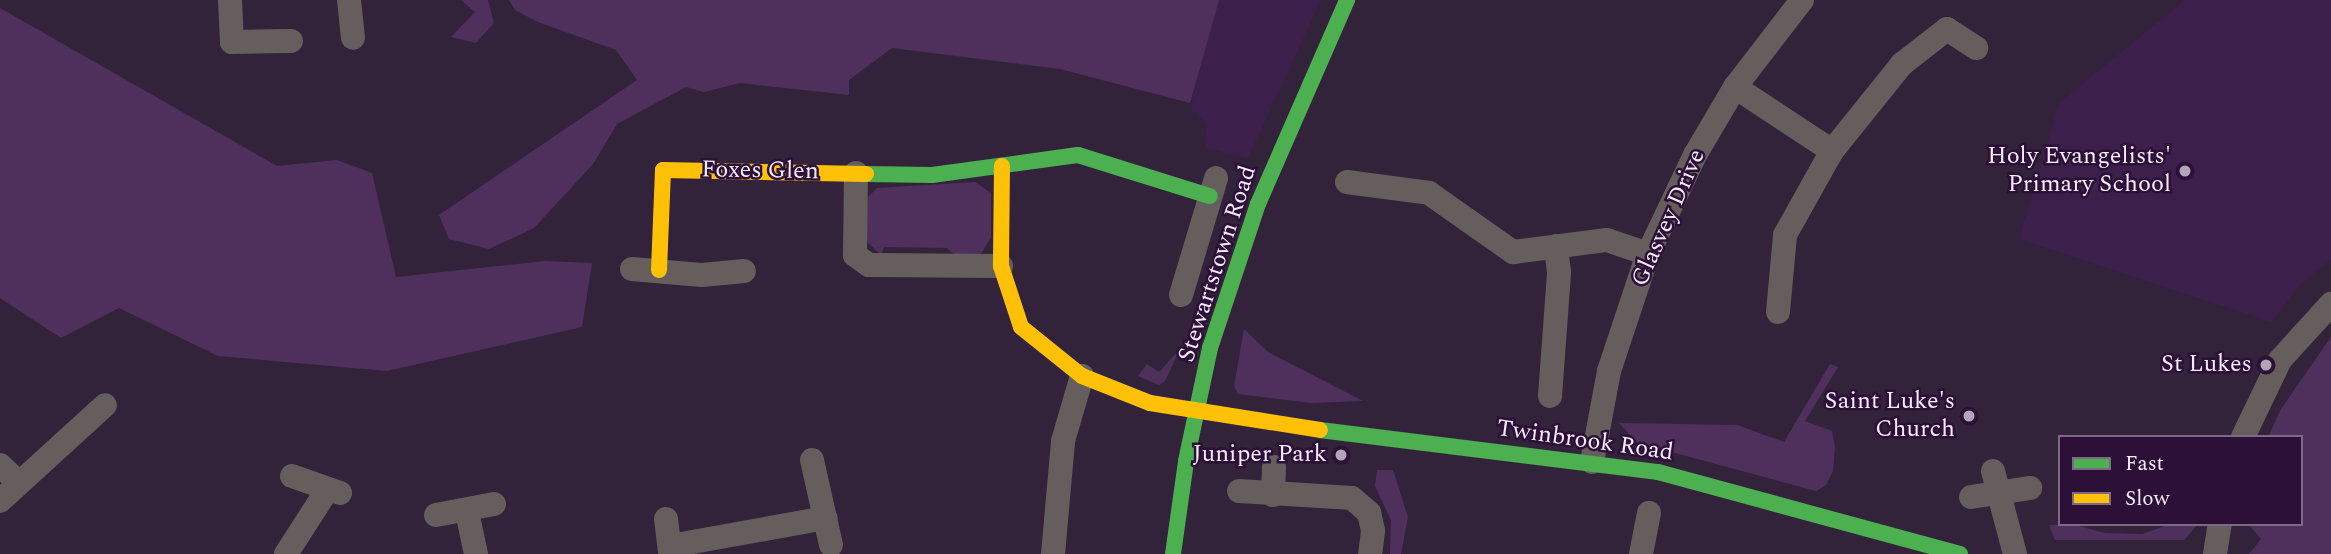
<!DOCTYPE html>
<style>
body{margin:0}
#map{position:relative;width:2331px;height:554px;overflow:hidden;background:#32233a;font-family:Spectral,serif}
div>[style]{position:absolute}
.built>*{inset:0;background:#3c1f4b}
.green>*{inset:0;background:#4f305d}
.street>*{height:24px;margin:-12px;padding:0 12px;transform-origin:12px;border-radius:12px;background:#655e5c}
.fast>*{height:16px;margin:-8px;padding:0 8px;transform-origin:8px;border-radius:8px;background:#4caf50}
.slow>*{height:16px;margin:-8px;padding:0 8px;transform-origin:8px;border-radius:8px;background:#ffc107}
.dots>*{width:19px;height:19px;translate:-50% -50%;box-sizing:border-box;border:4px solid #2c1038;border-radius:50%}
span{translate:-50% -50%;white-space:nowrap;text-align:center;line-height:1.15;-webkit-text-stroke:5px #2c1038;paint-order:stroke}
.poi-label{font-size:24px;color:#f6ecfb}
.right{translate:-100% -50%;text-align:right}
.street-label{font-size:24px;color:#f6ecfb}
.legend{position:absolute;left:2058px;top:435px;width:245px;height:91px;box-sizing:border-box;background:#2c1038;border:2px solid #7d6886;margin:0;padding:9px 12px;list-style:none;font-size:21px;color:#f6ecfb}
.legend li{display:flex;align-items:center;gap:14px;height:35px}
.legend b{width:35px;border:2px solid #7d6886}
</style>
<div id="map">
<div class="built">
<i style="clip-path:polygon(1219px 0,1321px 0,1248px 158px,1205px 148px,1206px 123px,1191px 109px,1197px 68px)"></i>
<i style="clip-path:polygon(2185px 0,2331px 0,2331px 259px,2299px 286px,2271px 322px,2019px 239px,2059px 103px)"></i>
</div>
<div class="green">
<i style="clip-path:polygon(461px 0,488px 0,494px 23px,476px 43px,451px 37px,475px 12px)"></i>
<i style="clip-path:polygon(509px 0,1219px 0,1190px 103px,1060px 69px,892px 48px,849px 80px,849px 95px,740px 83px,704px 92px,686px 87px,617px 124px,593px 164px,534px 228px,489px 249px,449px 239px,439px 215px,637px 80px,616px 50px,538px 22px,515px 10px)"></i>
<i style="clip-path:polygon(0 8px,277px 166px,337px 160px,372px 173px,396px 277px,544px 261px,592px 263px,582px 327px,387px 371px,218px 356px,119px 308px,61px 338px,0 298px)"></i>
<i style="clip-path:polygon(975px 182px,991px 193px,991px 237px,981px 254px,955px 255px,947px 248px,884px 247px,881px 255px,864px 239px,868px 197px,877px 188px)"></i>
<i style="clip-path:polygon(1244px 329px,1268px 352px,1363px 401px,1311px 403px,1238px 394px,1234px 386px)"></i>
<i style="clip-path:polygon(2331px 337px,2331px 554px,2249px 554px,2261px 539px,2248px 524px,2301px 524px,2301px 437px,2268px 437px,2281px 409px)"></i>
<i style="clip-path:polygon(1180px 349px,1165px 381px,1159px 385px,1138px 376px,1147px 364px,1159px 372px)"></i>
<i style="clip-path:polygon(1830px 364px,1838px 367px,1805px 421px,1832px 431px,1835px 447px,1833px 471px,1826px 485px,1816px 491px,1638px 443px,1619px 423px,1737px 425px,1784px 442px)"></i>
<i style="clip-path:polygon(1377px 470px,1393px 470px,1408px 517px,1401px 554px,1390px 554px,1391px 520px,1375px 486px)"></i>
<i style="clip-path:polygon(2072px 524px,2104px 533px,2142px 534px,2171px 524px,2198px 524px,2184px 540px,2055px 540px,2049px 525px)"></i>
</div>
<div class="street">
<i style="left:230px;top:0;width:42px;rotate:87.3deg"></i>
<i style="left:232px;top:42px;width:59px;rotate:-1deg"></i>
<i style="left:349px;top:0;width:38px;rotate:84deg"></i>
<i style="left:1735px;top:87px;width:116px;rotate:33.4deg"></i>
<i style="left:856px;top:173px;width:82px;rotate:90.7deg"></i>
<i style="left:855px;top:255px;width:17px;rotate:36deg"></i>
<i style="left:869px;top:265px;width:132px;rotate:0.4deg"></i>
<i style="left:1347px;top:182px;width:83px;rotate:7.6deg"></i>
<i style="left:1429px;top:193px;width:103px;rotate:35.1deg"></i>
<i style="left:1513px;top:252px;width:95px;rotate:-7.3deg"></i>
<i style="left:1607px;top:240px;width:43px;rotate:18.9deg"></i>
<i style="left:632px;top:269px;width:70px;rotate:4.9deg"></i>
<i style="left:702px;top:275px;width:42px;rotate:-5.4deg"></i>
<i style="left:1181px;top:295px;width:122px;rotate:-73.3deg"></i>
<i style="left:1778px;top:312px;width:77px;rotate:-84.8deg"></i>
<i style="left:1785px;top:235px;width:96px;rotate:-60.8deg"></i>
<i style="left:1832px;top:151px;width:112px;rotate:-51.2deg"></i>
<i style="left:1902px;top:64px;width:57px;rotate:-37.9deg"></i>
<i style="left:1947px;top:29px;width:35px;rotate:33deg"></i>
<i style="left:1550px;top:396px;width:124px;rotate:-85.8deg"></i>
<i style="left:1559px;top:272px;width:26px;rotate:-97deg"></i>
<i style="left:2243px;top:437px;width:85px;rotate:-64.3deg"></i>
<i style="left:2280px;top:360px;width:76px;rotate:-47.7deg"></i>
<i style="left:812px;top:460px;width:87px;rotate:77.4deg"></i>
<i style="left:1592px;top:462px;width:93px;rotate:-79.4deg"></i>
<i style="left:1609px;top:371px;width:123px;rotate:-71.6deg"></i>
<i style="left:1648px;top:254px;width:110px;rotate:-64.6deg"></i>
<i style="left:1695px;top:155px;width:79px;rotate:-59.5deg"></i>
<i style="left:1735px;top:87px;width:110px;rotate:-52.4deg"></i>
<i style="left:0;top:465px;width:25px;rotate:43deg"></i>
<i style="left:1993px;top:471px;width:86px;rotate:75.2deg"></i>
<i style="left:292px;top:476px;width:51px;rotate:19.5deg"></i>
<i style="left:1239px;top:491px;width:113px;rotate:3.5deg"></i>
<i style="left:1352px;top:498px;width:23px;rotate:41deg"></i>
<i style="left:1369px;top:513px;width:18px;rotate:77deg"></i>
<i style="left:1373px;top:531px;width:23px;rotate:97deg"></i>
<i style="left:1273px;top:495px;width:28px;rotate:-88deg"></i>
<i style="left:1971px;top:497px;width:60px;rotate:-8.7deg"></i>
<i style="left:0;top:501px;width:142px;rotate:-42.4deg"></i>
<i style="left:467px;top:512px;width:43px;rotate:77.9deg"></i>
<i style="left:436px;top:515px;width:59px;rotate:-10.7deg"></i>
<i style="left:666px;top:519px;width:35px;rotate:83deg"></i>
<i style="left:670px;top:546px;width:158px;rotate:-10.2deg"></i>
<i style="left:286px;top:554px;width:74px;rotate:-57.2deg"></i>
<i style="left:1053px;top:554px;width:113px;rotate:-84.9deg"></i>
<i style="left:1063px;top:441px;width:68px;rotate:-73.7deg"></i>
<i style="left:1641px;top:554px;width:42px;rotate:-79deg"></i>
<i style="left:2215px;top:554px;width:30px;rotate:-81deg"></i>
</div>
<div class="fast">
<i style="left:866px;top:174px;width:66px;rotate:0.9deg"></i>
<i style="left:932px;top:175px;width:147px;rotate:-7.8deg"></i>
<i style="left:1078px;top:155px;width:138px;rotate:17.3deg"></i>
<i style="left:1320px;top:430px;width:341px;rotate:7.1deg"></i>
<i style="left:1658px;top:472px;width:313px;rotate:15.2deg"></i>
<i style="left:1173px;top:554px;width:94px;rotate:-82deg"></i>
<i style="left:1186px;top:461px;width:116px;rotate:-78deg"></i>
<i style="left:1210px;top:348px;width:152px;rotate:-71.6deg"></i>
<i style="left:1258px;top:204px;width:223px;rotate:-66.4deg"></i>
</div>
<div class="slow">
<i style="left:1002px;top:166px;width:100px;rotate:90.6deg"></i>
<i style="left:1001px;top:266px;width:64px;rotate:71.8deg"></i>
<i style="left:1021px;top:327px;width:78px;rotate:38.8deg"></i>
<i style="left:1082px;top:376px;width:73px;rotate:21.7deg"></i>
<i style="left:1150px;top:403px;width:172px;rotate:9deg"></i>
<i style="left:659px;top:270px;width:100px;rotate:-87.7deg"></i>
<i style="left:663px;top:170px;width:203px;rotate:1.1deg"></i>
</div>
<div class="dots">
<i style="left:2185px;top:171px;background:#b1a6b7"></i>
<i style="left:2266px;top:365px;background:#b1a6b7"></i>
<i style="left:1969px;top:416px;background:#b1a6b7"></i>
<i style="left:1341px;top:455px;background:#b1a6b7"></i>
</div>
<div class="poi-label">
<span class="right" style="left:2171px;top:171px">Holy Evangelists'<br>Primary School</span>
<span class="right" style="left:2252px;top:365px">St Lukes</span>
<span class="right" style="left:1955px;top:416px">Saint Luke's<br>Church</span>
<span class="right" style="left:1327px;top:455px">Juniper Park</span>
</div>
<div class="street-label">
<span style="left:760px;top:171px;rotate:1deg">Foxes Glen</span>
<span style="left:1669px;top:218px;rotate:-66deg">Glasvey Drive</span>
<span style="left:1218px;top:264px;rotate:-72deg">Stewartstown Road</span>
<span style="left:1585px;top:441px;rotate:8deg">Twinbrook Road</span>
</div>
<ul class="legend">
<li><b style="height:9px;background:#4caf50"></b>Fast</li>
<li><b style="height:9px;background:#ffc107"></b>Slow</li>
</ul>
</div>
